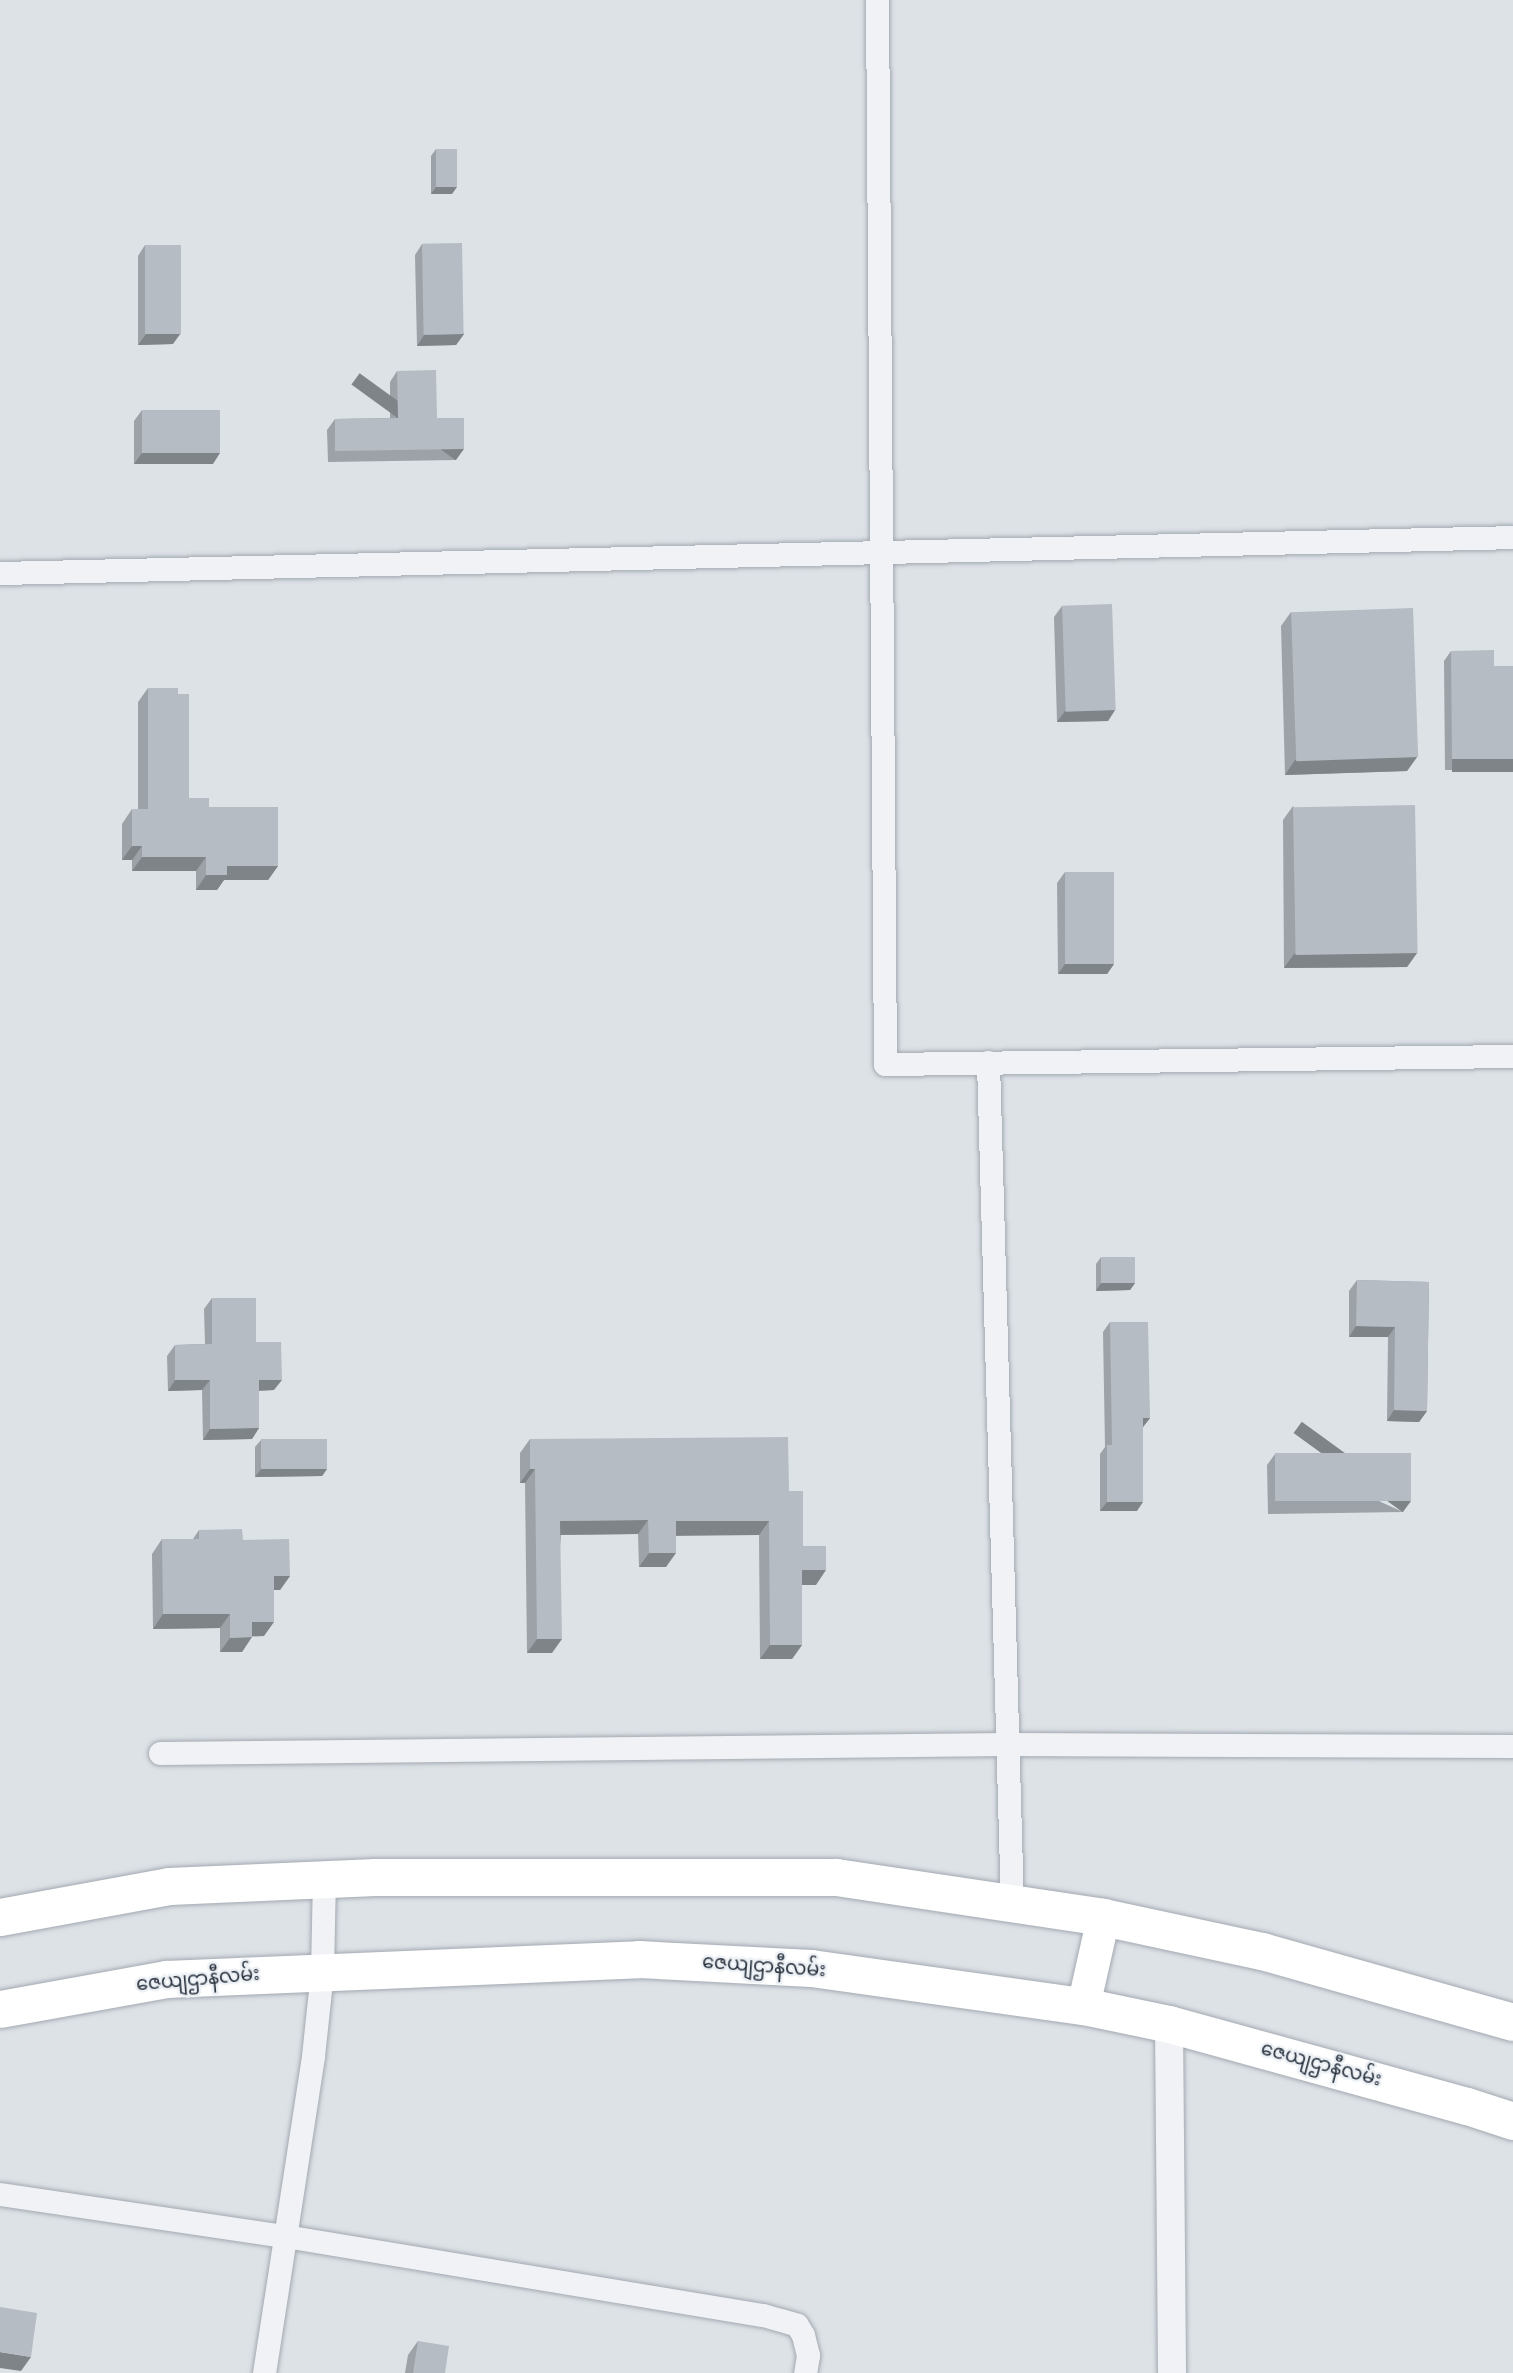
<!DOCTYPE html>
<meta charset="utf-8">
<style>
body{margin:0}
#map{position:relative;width:1513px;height:2373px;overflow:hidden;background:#dde2e7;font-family:"Varela Round","Noto Sans Myanmar",sans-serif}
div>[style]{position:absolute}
.roads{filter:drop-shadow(0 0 2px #a3a9b1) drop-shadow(0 0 2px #a3a9b1)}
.minor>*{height:23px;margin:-11.5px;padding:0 11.5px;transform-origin:11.5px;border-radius:11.5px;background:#f0f2f5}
.tertiary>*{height:28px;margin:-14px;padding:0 14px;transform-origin:14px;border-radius:14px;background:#f0f2f5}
.secondary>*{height:33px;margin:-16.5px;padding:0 16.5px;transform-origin:16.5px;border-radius:16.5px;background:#fff}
.primary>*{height:37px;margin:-18.5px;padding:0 18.5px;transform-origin:18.5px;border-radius:18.5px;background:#fff}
.wall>*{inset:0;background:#9ca2a8}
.shaded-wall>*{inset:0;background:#7f8488;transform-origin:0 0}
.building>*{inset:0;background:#b5bcc3;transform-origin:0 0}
span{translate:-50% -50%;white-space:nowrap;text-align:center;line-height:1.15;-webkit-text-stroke:5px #edf1f5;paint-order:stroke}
.street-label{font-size:19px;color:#27313d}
</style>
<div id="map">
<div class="roads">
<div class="minor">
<i style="left:877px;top:0;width:1064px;rotate:89.57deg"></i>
<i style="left:885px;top:1064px;width:628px;rotate:-0.73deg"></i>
<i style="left:0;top:573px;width:1513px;rotate:-1.36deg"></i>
<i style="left:988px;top:1062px;width:841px;rotate:88.37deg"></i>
<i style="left:160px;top:1753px;width:847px;rotate:-0.61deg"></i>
<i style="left:1007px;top:1744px;width:506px;rotate:0.23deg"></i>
<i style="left:0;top:2194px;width:288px;rotate:8.4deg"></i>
<i style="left:285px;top:2236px;width:484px;rotate:9.4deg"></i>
<i style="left:763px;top:2315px;width:35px;rotate:16deg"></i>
<i style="left:797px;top:2325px;width:12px;rotate:59deg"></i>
<i style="left:803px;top:2335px;width:21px;rotate:76deg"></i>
<i style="left:808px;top:2355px;width:18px;rotate:99deg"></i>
<i style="left:264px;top:2373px;width:321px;rotate:-81.2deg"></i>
<i style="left:313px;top:2056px;width:84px;rotate:-83.9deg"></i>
<i style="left:322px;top:1972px;width:93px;rotate:-88.8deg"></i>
</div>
<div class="tertiary">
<i style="left:1169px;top:2024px;width:349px;rotate:89.5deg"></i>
</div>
<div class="secondary">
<i style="left:1083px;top:2006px;width:91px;rotate:-77.3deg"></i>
</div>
<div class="primary">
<i style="left:0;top:1917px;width:172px;rotate:-10.4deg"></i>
<i style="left:169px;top:1886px;width:206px;rotate:-2.5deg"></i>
<i style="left:375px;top:1877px;width:461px"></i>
<i style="left:836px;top:1877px;width:270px;rotate:8.5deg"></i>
<i style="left:1103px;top:1917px;width:163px;rotate:12.1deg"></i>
<i style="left:1262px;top:1951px;width:261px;rotate:15.8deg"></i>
<i style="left:0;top:2009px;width:169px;rotate:-10.2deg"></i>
<i style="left:166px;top:1979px;width:473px;rotate:-2.4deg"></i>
<i style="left:639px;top:1959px;width:172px;rotate:3deg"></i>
<i style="left:811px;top:1968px;width:275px;rotate:8deg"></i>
<i style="left:1083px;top:2006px;width:88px;rotate:11.8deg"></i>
<i style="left:1169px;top:2024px;width:309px;rotate:15.4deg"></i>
<i style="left:1467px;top:2106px;width:48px;rotate:18.1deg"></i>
</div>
</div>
<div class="wall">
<i style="clip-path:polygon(436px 149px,452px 194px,431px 194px,431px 156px)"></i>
<i style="clip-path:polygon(422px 244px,464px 334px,456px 345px,417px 346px,415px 255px)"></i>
<i style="clip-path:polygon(145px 245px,173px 344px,138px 345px,138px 256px)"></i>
<i style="clip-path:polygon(397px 371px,437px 418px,456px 460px,328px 462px,327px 430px,335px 419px,390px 418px,390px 382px)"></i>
<i style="clip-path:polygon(142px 410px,213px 464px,134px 464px,134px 421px)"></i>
<i style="clip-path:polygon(1062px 606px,1115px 710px,1108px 721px,1057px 722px,1054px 617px)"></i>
<i style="clip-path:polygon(1291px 612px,1417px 757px,1407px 771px,1285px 775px,1281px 626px)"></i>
<i style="clip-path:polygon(1451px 651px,1494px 666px,1513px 666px,1513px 770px,1445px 770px,1444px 661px)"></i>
<i style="clip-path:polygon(148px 688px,178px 694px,189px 798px,209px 807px,278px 866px,268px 880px,224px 880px,217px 890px,196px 890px,196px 871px,132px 871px,132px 860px,122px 860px,122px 824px,132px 809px,138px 809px,138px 702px)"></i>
<i style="clip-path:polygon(1293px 806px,1417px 953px,1407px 967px,1284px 968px,1283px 820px)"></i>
<i style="clip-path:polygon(1065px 872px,1114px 964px,1107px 974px,1058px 974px,1057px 883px)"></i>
<i style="clip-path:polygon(1101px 1257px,1135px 1283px,1130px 1290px,1096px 1291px,1096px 1264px)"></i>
<i style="clip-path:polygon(1357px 1280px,1429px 1282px,1427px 1411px,1419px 1422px,1387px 1421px,1388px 1337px,1349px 1337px,1349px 1291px)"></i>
<i style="clip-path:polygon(212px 1298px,256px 1342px,274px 1390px,259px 1391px,259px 1428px,252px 1439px,203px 1440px,202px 1390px,168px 1391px,167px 1356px,175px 1345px,205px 1344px,204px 1309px)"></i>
<i style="clip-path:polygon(1110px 1322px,1150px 1418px,1143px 1427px,1137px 1511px,1100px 1511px,1100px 1454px,1105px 1447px,1103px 1332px)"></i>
<i style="clip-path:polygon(530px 1439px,789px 1491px,803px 1546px,816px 1585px,802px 1585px,802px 1645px,792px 1659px,760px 1659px,759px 1535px,676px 1535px,666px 1567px,639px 1567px,638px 1534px,561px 1535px,552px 1653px,527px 1653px,525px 1483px,520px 1483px,520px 1453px)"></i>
<i style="clip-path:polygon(261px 1440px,327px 1469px,322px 1476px,255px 1477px,255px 1447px)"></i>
<i style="clip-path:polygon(1275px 1454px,1403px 1512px,1268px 1514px,1267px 1465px)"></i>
<i style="clip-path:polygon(199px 1530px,243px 1540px,290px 1576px,280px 1590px,274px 1590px,264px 1636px,252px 1636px,242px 1652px,220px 1652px,220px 1628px,153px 1629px,152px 1554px,162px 1539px,193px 1539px)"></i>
<i style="clip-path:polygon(418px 2341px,445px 2373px,405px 2373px,408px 2355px)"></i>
</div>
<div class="shaded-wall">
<i style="clip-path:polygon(436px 187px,457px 187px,452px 194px,431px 194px)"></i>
<i style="clip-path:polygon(181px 333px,173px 344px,138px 345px,146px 334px)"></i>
<i style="clip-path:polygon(464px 334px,456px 345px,417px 346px,424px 335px)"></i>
<i style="left:464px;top:449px;width:14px;height:129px;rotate:126deg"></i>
<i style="clip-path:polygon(142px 453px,220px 453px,213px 464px,134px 464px)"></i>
<i style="clip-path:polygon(1115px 710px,1108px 721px,1057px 722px,1065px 711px)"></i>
<i style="clip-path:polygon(1417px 757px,1407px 771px,1285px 775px,1295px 760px)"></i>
<i style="left:1452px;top:759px;width:61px;height:13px"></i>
<i style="clip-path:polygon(132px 846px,142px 846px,132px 860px,122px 860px)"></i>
<i style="clip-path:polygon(142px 857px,206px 857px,196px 871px,132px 871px)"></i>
<i style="clip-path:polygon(227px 866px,278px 866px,268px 880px,224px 880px,217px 890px,196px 890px,206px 875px)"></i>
<i style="clip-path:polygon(1417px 953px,1407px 967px,1284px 968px,1294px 954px)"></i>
<i style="clip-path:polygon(1065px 964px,1114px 964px,1107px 974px,1058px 974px)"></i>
<i style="clip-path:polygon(1101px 1283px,1135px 1283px,1130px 1290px,1096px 1291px)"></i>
<i style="clip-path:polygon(1356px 1326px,1395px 1327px,1388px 1337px,1349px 1337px)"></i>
<i style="clip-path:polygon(175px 1380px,210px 1380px,202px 1390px,168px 1391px)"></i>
<i style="clip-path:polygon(259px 1380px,282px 1380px,274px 1390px,251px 1391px)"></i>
<i style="clip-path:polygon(1394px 1410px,1427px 1411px,1419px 1422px,1387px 1421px)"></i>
<i style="clip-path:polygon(1143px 1418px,1150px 1418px,1143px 1427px)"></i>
<i style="clip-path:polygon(259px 1428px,252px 1439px,203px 1440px,210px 1429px)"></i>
<i style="clip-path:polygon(261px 1469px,327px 1469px,322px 1476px,255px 1477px)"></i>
<i style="clip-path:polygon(530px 1469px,535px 1469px,525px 1483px,520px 1483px)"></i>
<i style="left:1411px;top:1501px;width:14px;height:135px;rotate:126deg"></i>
<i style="clip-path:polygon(1107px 1502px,1143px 1502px,1137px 1511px,1100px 1511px)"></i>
<i style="clip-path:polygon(648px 1520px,638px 1534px,550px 1535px,560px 1521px)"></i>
<i style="clip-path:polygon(676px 1521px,769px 1521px,759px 1535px,666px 1536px)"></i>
<i style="clip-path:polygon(649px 1553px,676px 1553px,666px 1567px,639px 1567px)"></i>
<i style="clip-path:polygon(802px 1570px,826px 1570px,816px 1585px,792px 1585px)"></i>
<i style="clip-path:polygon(274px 1576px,290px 1576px,280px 1590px,264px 1590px)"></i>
<i style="clip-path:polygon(163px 1614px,230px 1614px,220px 1628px,153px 1629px)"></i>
<i style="clip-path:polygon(252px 1622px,274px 1622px,264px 1636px,242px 1637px)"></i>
<i style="clip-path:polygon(252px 1637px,242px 1652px,220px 1652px,230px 1638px)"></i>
<i style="clip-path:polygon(537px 1639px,562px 1639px,552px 1653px,527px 1653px)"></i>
<i style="clip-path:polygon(770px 1645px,802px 1645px,792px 1659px,760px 1659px)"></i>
<i style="clip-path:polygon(0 2352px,31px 2357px,21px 2371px,0 2368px)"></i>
</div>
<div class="building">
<i style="left:436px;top:149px;width:21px;height:38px"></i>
<i style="left:462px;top:243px;width:91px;height:40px;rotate:89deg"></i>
<i style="left:145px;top:245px;width:36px;height:89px"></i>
<i style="clip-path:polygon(436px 370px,437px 418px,464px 418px,464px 449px,335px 451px,335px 419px,398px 418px,397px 371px)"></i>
<i style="left:142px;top:410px;width:78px;height:43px"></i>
<i style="left:1112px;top:604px;width:106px;height:50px;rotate:88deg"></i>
<i style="left:1413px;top:608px;width:149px;height:122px;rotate:88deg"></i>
<i style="clip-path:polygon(1494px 650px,1494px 666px,1513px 666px,1513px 759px,1452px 759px,1451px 651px)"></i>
<i style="clip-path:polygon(148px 688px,178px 688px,178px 694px,189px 694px,189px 798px,209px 798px,209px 807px,278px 807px,278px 866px,227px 866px,227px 875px,206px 875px,206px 857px,142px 857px,142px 846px,132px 846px,132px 809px,148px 809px)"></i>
<i style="left:1415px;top:805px;width:148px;height:122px;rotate:89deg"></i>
<i style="left:1065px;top:872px;width:49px;height:92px"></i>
<i style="left:1101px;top:1257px;width:34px;height:26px"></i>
<i style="clip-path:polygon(1357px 1280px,1429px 1282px,1427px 1411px,1394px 1410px,1395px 1327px,1356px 1326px)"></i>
<i style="clip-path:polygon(212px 1298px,256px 1298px,256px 1342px,281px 1342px,282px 1380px,259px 1380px,259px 1428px,210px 1429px,210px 1380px,175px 1380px,175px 1345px,212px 1344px)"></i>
<i style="clip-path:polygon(1110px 1322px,1148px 1322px,1150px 1418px,1143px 1418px,1143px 1502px,1107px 1502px,1107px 1445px,1112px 1445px)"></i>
<i style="clip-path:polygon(788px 1437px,789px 1491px,803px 1491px,803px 1546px,826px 1546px,826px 1570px,802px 1570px,802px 1645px,770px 1645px,769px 1521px,676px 1521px,676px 1553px,649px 1553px,648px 1520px,560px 1521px,562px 1639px,537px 1639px,535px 1469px,530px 1469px,530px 1439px)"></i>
<i style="left:327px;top:1439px;width:30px;height:66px;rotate:90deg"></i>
<i style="left:1411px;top:1453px;width:48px;height:136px;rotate:90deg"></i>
<i style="clip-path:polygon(242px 1529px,243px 1540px,289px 1539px,290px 1576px,274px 1576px,274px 1622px,252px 1622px,252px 1637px,230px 1638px,230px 1614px,163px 1614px,162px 1539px,199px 1539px,199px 1530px)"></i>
<i style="clip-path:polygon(0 2307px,37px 2313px,31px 2357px,0 2352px)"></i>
<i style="clip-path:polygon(418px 2341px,449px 2346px,445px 2373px,413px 2373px)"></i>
</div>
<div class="street-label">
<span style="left:764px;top:1967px;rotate:4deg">ဇေယျဌာနီလမ်း</span>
<span style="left:198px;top:1980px;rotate:-5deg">ဇေယျဌာနီလမ်း</span>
<span style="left:1321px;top:2065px;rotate:15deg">ဇေယျဌာနီလမ်း</span>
</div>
</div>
